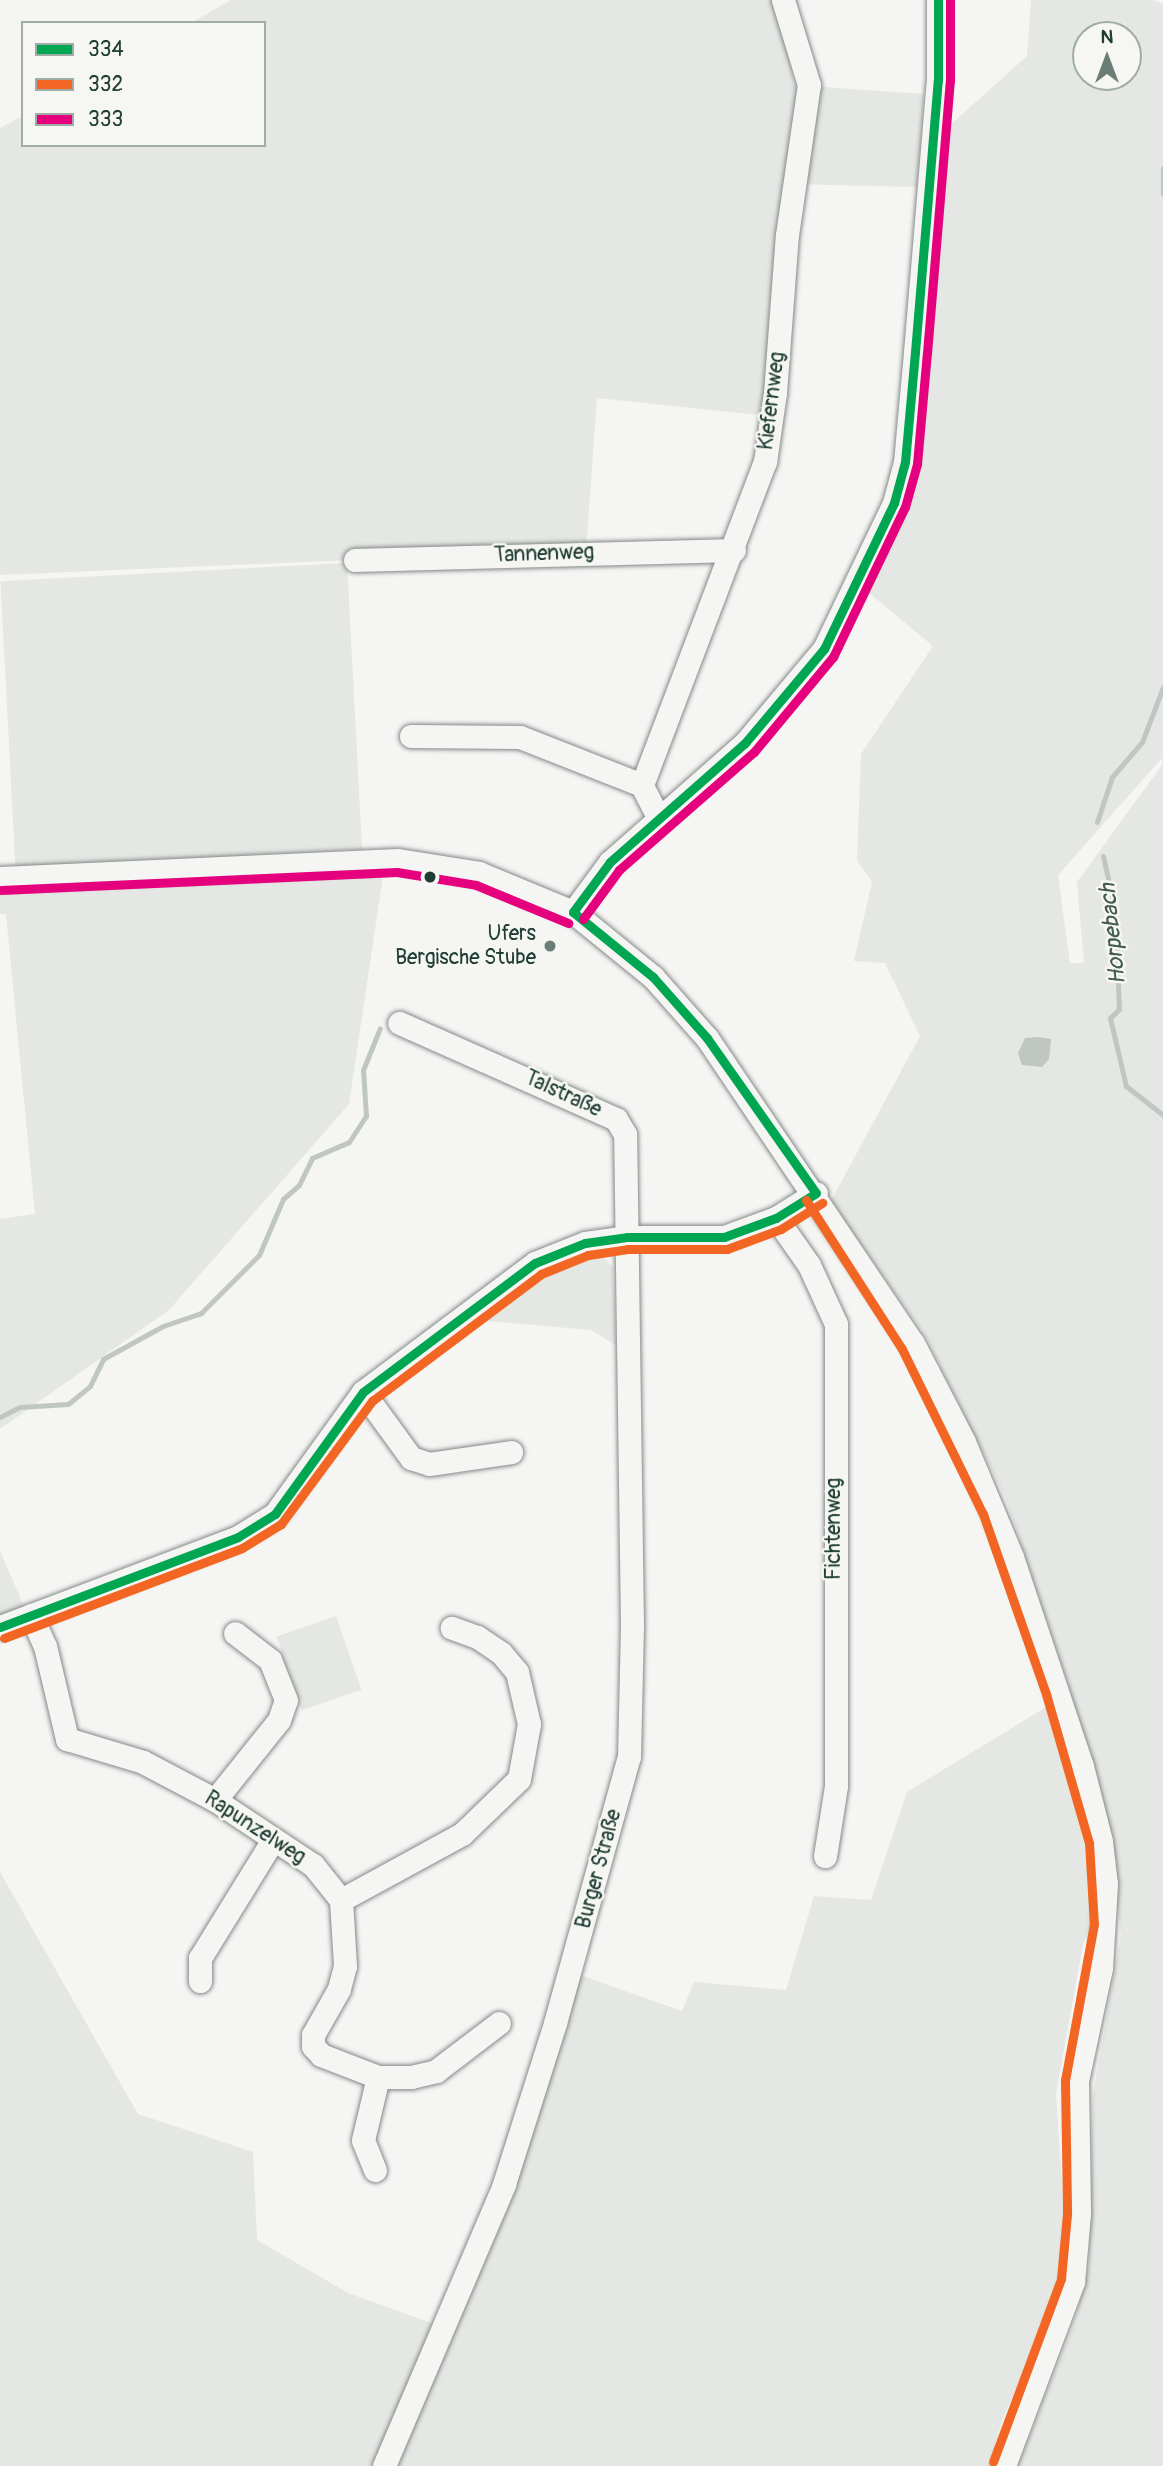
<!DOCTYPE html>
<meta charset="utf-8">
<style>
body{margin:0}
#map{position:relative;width:1163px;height:2466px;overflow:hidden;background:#f5f5f3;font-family:Pangolin,sans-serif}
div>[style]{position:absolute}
.green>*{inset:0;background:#e4e7e3;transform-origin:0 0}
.water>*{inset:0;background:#c0c7c3}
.stream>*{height:5px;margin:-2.5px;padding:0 2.5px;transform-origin:2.5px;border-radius:2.5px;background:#c0c7c3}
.roads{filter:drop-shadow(0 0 2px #858a88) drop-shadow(0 0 2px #858a88)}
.minor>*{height:23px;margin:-11.5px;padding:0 11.5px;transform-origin:11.5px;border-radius:11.5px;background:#f5f5f3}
.bus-1>*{height:9px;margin:-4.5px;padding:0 4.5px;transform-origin:4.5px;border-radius:4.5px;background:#00a651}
.bus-2>*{height:9px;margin:-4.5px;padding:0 4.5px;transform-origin:4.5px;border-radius:4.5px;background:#f26522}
.bus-3>*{height:9px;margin:-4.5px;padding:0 4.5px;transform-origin:4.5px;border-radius:4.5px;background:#e5007d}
.dots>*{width:19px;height:19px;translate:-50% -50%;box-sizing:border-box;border:4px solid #f6f6f2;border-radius:50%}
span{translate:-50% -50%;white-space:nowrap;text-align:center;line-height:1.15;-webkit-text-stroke:5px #f6f6f2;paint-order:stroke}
.street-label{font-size:21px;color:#1f3d34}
.poi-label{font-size:21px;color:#1f3d34}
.right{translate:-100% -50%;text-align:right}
.water-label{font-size:23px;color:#425a52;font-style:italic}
.legend{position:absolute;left:21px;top:21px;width:245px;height:126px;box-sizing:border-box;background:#f6f6f2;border:2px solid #a0aca6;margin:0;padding:9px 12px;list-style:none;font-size:21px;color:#1f3d34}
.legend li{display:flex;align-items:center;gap:14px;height:35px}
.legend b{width:35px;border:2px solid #a0aca6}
.north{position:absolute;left:1072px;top:21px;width:70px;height:70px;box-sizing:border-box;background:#f6f6f2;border:2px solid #a0aca6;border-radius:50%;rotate:0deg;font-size:19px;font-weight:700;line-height:28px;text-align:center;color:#1f3d34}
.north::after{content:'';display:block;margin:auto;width:24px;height:32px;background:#6a7d77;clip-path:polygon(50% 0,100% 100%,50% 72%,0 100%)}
</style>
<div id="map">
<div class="green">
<i style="clip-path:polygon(231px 0,781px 0,794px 85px,924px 94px,917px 187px,789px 184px,769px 416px,597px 398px,586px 550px,0 575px,0 128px,23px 116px,23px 145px,264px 145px,264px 23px,191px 23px)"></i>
<i style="clip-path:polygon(evenodd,1031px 0,1153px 0,1163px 4px,1163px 2466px,1018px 2466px,1075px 2320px,1089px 2265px,1093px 2095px,1121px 1935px,1111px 1840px,1068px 1683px,1006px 1499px,927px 1338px,831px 1201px,920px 1036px,885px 963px,854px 961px,872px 882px,857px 860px,861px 754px,933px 646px,868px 592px,919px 464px,937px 129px,948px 127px,1027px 56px,1031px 0,1086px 35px,1128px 35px,1128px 77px,1086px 77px,1086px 35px,1031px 0,1162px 758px,1162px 765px,1077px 882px,1084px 963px,1070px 963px,1058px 875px,1162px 758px)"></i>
<i style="left:347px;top:563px;width:287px;height:347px;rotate:87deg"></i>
<i style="clip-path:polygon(384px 869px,349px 1104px,169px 1310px,0 1429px,0 1219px,35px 1214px,6px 914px,0 914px,0 888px)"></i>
<i style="clip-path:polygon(601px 1255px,613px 1267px,616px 1345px,591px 1330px,487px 1321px,490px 1312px,564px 1267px)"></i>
<i style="clip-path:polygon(0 1551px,27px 1613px,0 1623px)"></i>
<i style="left:336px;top:1616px;width:78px;height:63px;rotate:71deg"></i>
<i style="clip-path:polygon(1051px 1704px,1084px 1843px,1093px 1924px,1083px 1944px,1056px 2094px,1065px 2233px,1060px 2270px,1045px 2322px,1002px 2420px,989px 2466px,390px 2466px,577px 1974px,682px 2011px,694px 1982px,786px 1990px,814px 1896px,871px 1900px,907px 1792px)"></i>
<i style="clip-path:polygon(0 1872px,138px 2114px,253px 2152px,257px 2240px,348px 2293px,437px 2325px,378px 2466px,0 2466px)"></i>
</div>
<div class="water">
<i style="clip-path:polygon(1038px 1037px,1051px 1039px,1049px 1059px,1042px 1067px,1022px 1065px,1018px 1053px,1025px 1038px)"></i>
</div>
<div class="stream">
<i style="left:1163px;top:168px;width:26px;rotate:90deg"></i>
<i style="left:1097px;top:822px;width:47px;rotate:-71.6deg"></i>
<i style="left:1112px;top:777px;width:46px;rotate:-49.4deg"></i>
<i style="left:1142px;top:742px;width:59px;rotate:-69.1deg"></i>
<i style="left:1103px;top:856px;width:55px;rotate:77.5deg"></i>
<i style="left:1115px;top:910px;width:99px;rotate:87.7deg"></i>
<i style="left:1119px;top:1009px;width:13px;rotate:135deg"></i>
<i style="left:1110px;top:1018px;width:70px;rotate:76.8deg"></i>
<i style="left:1126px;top:1086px;width:47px;rotate:38.1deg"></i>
<i style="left:0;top:1417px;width:22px;rotate:-27deg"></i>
<i style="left:20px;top:1407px;width:48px;rotate:-3.6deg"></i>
<i style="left:68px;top:1404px;width:28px;rotate:-39deg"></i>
<i style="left:90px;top:1386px;width:30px;rotate:-64deg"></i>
<i style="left:103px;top:1359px;width:68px;rotate:-28.8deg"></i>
<i style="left:163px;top:1326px;width:40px;rotate:-18.9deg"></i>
<i style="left:201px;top:1313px;width:82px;rotate:-45deg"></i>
<i style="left:259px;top:1255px;width:61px;rotate:-66.8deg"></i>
<i style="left:283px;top:1199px;width:21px;rotate:-41deg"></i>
<i style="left:299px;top:1185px;width:30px;rotate:-64deg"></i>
<i style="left:312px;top:1158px;width:40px;rotate:-23.4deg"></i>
<i style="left:349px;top:1142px;width:31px;rotate:-57deg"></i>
<i style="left:366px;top:1116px;width:46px;rotate:-93.7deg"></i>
<i style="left:363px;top:1070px;width:45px;rotate:-68deg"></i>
</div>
<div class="roads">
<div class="minor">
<i style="left:355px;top:560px;width:379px;rotate:-1.5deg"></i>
<i style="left:411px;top:736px;width:109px;rotate:0.5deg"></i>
<i style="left:520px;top:737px;width:131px;rotate:21.5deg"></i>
<i style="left:658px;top:817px;width:36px;rotate:-117deg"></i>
<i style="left:642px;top:785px;width:346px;rotate:-69.2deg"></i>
<i style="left:765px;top:462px;width:70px;rotate:-81.8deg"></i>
<i style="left:775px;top:393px;width:158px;rotate:-85.7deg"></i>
<i style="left:787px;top:235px;width:152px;rotate:-81.7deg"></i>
<i style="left:809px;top:85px;width:89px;rotate:-107deg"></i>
<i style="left:0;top:878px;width:398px;rotate:-2.6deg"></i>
<i style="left:398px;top:860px;width:82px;rotate:9.1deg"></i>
<i style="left:479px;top:873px;width:102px;rotate:22.5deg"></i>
<i style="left:573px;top:912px;width:103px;rotate:39.1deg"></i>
<i style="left:653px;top:977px;width:81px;rotate:48.5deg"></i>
<i style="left:707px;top:1038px;width:368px;rotate:56deg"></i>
<i style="left:913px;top:1343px;width:111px;rotate:62.7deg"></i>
<i style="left:964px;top:1442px;width:125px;rotate:67.3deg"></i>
<i style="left:1012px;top:1557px;width:220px;rotate:71.5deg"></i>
<i style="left:1082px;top:1766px;width:77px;rotate:75.8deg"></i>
<i style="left:1101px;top:1841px;width:43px;rotate:83.4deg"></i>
<i style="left:1106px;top:1884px;width:84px;rotate:93.4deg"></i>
<i style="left:1101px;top:1968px;width:116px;rotate:102deg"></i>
<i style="left:1077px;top:2081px;width:133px;rotate:89.1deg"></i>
<i style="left:1079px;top:2214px;width:68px;rotate:95deg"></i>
<i style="left:1073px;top:2282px;width:197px;rotate:110.6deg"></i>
<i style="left:573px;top:912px;width:62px;rotate:-53.5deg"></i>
<i style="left:610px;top:862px;width:180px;rotate:-41.4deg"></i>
<i style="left:745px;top:743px;width:123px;rotate:-50deg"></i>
<i style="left:824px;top:649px;width:162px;rotate:-64.4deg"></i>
<i style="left:894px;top:503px;width:42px;rotate:-75deg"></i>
<i style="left:905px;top:462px;width:110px;rotate:-84.8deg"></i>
<i style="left:915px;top:352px;width:273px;rotate:-85.2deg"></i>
<i style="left:938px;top:80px;width:80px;rotate:-90deg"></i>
<i style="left:776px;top:1218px;width:57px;rotate:54.9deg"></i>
<i style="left:809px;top:1265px;width:65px;rotate:65.4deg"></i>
<i style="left:836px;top:1324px;width:462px;rotate:90deg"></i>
<i style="left:836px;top:1786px;width:71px;rotate:98.9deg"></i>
<i style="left:363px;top:1392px;width:82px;rotate:54deg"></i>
<i style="left:411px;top:1458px;width:19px;rotate:18deg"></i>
<i style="left:429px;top:1464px;width:83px;rotate:-8.3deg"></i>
<i style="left:31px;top:1615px;width:34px;rotate:66deg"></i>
<i style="left:45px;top:1646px;width:96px;rotate:76.7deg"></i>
<i style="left:67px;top:1739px;width:79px;rotate:16.8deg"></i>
<i style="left:143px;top:1762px;width:81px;rotate:27.8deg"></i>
<i style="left:215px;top:1800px;width:118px;rotate:33.6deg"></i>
<i style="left:313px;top:1865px;width:45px;rotate:51.3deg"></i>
<i style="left:341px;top:1900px;width:66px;rotate:86.5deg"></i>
<i style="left:345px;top:1966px;width:24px;rotate:105deg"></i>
<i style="left:339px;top:1989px;width:53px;rotate:119.5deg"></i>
<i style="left:313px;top:2035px;width:11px;rotate:90deg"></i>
<i style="left:313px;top:2046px;width:12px;rotate:48deg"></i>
<i style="left:321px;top:2055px;width:61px;rotate:21.1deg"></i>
<i style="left:378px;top:2077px;width:33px"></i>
<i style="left:411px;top:2077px;width:26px;rotate:-13deg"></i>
<i style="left:436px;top:2071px;width:79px;rotate:-37.3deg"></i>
<i style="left:0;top:1627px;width:254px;rotate:-20.7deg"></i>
<i style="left:238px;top:1537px;width:44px;rotate:-31.9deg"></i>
<i style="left:275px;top:1514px;width:150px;rotate:-54.2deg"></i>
<i style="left:363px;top:1392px;width:215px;rotate:-36.9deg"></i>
<i style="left:535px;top:1263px;width:54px;rotate:-21.8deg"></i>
<i style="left:585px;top:1243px;width:42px;rotate:-8.1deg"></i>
<i style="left:627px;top:1237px;width:97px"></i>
<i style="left:724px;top:1237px;width:55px;rotate:-20.1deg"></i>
<i style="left:776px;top:1218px;width:47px;rotate:-32deg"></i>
<i style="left:215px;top:1800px;width:102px;rotate:-51.3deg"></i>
<i style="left:279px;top:1720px;width:21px;rotate:-71deg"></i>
<i style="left:286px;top:1700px;width:43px;rotate:-111.8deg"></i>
<i style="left:270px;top:1660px;width:44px;rotate:-142.4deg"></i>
<i style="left:341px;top:1900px;width:138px;rotate:-28.6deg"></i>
<i style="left:462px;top:1834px;width:79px;rotate:-44deg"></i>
<i style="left:519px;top:1779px;width:56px;rotate:-79.7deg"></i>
<i style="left:529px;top:1724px;width:53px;rotate:-103deg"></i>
<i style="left:517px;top:1672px;width:25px;rotate:-130deg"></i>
<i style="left:501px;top:1653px;width:29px;rotate:-146deg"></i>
<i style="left:477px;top:1637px;width:27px;rotate:-160deg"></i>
<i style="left:200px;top:1981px;width:23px;rotate:-90deg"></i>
<i style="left:200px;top:1958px;width:139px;rotate:-58.3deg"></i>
<i style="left:375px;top:2170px;width:32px;rotate:-112deg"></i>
<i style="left:363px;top:2140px;width:65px;rotate:-76.6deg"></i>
<i style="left:384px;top:2466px;width:306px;rotate:-66.9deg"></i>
<i style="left:504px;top:2184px;width:169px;rotate:-72.4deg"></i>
<i style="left:555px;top:2023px;width:276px;rotate:-74.5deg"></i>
<i style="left:629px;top:1757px;width:132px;rotate:-88.7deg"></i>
<i style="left:632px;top:1625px;width:491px;rotate:-90.8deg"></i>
<i style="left:625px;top:1134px;width:17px;rotate:-121deg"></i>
<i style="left:616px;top:1119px;width:237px;rotate:-156.1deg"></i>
</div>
</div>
<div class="bus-1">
<i style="left:573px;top:912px;width:62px;rotate:-53.5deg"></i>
<i style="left:610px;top:862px;width:180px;rotate:-41.4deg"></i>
<i style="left:745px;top:743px;width:123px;rotate:-50deg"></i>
<i style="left:824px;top:649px;width:162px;rotate:-64.4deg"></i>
<i style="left:894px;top:503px;width:42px;rotate:-75deg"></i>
<i style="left:905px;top:462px;width:110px;rotate:-84.8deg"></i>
<i style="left:915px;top:352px;width:273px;rotate:-85.2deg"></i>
<i style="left:938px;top:80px;width:80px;rotate:-90deg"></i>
<i style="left:573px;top:912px;width:103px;rotate:39.1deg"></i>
<i style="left:653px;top:977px;width:81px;rotate:48.5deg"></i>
<i style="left:707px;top:1038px;width:189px;rotate:54.9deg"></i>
<i style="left:0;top:1627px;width:254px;rotate:-20.7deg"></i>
<i style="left:238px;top:1537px;width:44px;rotate:-31.9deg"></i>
<i style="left:275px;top:1514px;width:150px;rotate:-54.2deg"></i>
<i style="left:363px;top:1392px;width:215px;rotate:-36.9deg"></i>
<i style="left:535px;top:1263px;width:54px;rotate:-21.8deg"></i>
<i style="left:585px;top:1243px;width:42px;rotate:-8.1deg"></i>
<i style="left:627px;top:1237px;width:97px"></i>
<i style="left:724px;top:1237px;width:55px;rotate:-20.1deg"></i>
<i style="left:776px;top:1218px;width:47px;rotate:-32deg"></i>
</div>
<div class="bus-2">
<i style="left:806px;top:1200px;width:177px;rotate:57.2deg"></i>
<i style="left:902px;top:1349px;width:184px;rotate:63.9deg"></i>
<i style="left:983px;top:1514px;width:191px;rotate:70.7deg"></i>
<i style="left:1046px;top:1694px;width:155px;rotate:73.9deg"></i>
<i style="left:1089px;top:1843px;width:81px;rotate:86.5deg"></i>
<i style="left:1094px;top:1924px;width:159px;rotate:100.5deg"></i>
<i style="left:1065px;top:2080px;width:134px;rotate:89.1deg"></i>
<i style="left:1067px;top:2214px;width:65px;rotate:95.3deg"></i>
<i style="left:1061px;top:2279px;width:195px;rotate:110.4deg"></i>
<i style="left:4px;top:1638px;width:254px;rotate:-20.7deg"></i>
<i style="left:242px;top:1548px;width:46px;rotate:-31.6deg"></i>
<i style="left:281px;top:1524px;width:153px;rotate:-53.5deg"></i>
<i style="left:372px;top:1401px;width:211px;rotate:-36.9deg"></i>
<i style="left:541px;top:1274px;width:51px;rotate:-22deg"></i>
<i style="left:588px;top:1255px;width:40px;rotate:-8.5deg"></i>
<i style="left:628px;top:1249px;width:99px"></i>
<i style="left:727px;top:1249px;width:58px;rotate:-20.3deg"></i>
<i style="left:781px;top:1229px;width:49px;rotate:-32.4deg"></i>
</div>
<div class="bus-3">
<i style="left:1px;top:890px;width:396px;rotate:-2.6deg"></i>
<i style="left:397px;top:872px;width:80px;rotate:9.3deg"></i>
<i style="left:476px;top:885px;width:100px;rotate:22.4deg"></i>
<i style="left:583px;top:919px;width:61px;rotate:-53.7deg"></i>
<i style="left:619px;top:870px;width:179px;rotate:-41.2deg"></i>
<i style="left:754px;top:752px;width:124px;rotate:-50.3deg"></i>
<i style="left:833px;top:657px;width:166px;rotate:-64.4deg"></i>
<i style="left:905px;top:507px;width:45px;rotate:-74.4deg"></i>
<i style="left:917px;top:464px;width:111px;rotate:-84.9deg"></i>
<i style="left:927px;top:353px;width:273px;rotate:-85.2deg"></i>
<i style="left:950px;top:81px;width:81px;rotate:-90deg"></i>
</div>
<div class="dots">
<i style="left:430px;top:877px;background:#1f3d34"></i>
<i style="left:550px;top:946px;background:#6a7d77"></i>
</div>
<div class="street-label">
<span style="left:772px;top:401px;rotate:-83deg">Kiefernweg</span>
<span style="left:544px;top:554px;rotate:-2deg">Tannenweg</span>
<span style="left:563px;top:1094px;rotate:25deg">Talstraße</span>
<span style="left:834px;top:1529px;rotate:-90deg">Fichtenweg</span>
<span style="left:255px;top:1828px;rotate:33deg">Rapunzelweg</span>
<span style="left:599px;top:1869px;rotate:-75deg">Burger Straße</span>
</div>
<div class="poi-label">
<span class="right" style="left:536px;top:946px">Ufers<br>Bergische Stube</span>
</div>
<div class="water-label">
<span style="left:1113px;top:934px;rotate:-96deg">Horpebach</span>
</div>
<ul class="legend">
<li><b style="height:9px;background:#00a651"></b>334</li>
<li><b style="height:9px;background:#f26522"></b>332</li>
<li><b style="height:9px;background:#e5007d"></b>333</li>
</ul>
<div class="north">N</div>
</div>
